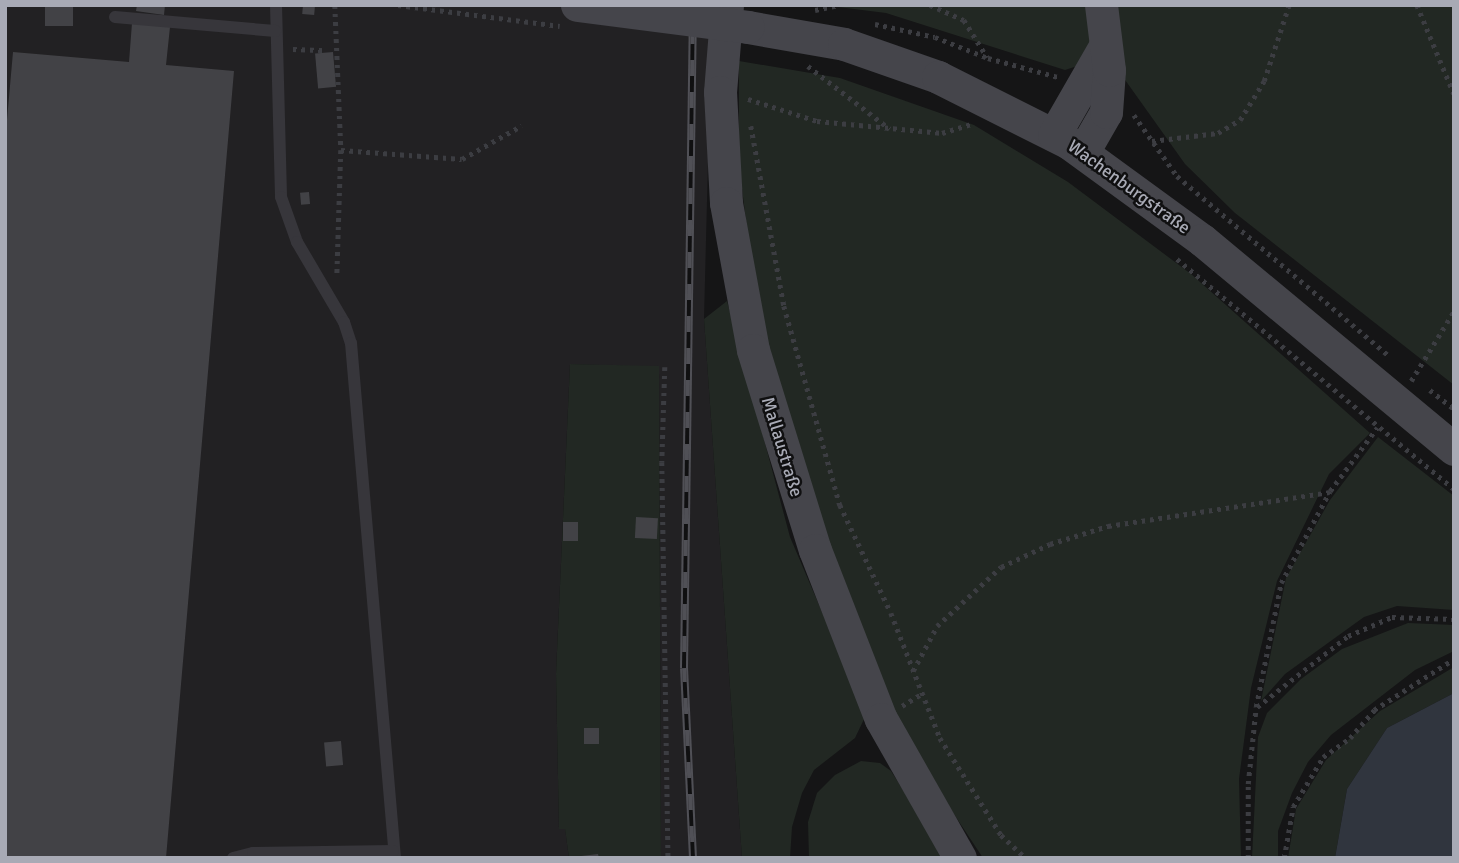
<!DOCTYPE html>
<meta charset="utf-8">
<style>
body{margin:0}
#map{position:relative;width:1459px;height:863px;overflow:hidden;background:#151516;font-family:Signika,sans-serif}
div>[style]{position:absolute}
.built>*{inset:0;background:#222123}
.green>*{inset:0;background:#222823}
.water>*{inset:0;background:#30353e}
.building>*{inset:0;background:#424246;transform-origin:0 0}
.path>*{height:4.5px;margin-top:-2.25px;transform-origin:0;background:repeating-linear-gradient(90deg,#3c3d42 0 3.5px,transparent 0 8.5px)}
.lane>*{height:12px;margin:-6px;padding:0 6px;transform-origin:6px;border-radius:6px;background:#37363b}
.secondary>*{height:33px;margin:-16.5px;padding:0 16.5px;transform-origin:16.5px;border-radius:16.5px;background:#45454b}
.rail>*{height:8px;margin-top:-4px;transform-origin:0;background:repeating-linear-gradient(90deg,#101011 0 16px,#505056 0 32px);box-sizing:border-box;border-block:2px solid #505056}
.path-bridge>*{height:4.5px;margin-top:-2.25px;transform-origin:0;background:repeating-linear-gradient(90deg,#3c3d42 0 3.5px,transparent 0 8.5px)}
.secondary-bridge>*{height:33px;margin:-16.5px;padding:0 16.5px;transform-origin:16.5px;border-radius:16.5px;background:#45454b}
span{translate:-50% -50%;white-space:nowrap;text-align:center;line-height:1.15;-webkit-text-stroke:5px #101011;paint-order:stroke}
.street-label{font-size:18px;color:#a8aab5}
.frame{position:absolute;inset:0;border:7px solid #a8aab5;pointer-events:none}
</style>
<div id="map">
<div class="built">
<i style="clip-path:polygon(5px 5px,712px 5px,704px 319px,742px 858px,661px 858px,659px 367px,570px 364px,556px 674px,559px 828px,565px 828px,569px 858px,5px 858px)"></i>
</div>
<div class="green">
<i style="clip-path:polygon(822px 5px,1454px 5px,1454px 385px,1235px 213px,1185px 164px,1108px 56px,1065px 70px,886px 13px)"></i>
<i style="clip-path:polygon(739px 61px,840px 78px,974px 125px,1068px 182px,1191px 274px,1370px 433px,1329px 474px,1277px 581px,1251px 688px,1239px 779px,1241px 858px,983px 858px,909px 746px,873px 671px,780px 400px,752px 269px,739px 164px)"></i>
<i style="clip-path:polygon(727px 301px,790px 537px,866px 715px,855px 738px,814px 770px,802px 793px,792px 827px,790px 858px,742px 858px,704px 319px)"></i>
<i style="clip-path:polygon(570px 364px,659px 366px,661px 858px,569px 858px,565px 829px,559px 829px,556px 674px)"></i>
<i style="clip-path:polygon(1378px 437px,1454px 496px,1454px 610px,1397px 606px,1364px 617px,1285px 674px,1261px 701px,1286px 578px,1330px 500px)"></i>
<i style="clip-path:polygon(1408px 623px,1454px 625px,1454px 651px,1415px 670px,1331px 735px,1308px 762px,1292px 793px,1278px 831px,1278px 858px,1252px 858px,1258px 737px,1267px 713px,1301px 679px,1342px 649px)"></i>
<i style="clip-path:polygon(1454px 667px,1454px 693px,1387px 728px,1347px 789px,1335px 858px,1288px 858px,1296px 809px,1326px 760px,1380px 711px)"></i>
<i style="clip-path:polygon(861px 761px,880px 763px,891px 771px,946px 858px,809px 858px,808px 822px,817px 793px,835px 775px)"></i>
</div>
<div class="water">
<i style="clip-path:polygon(1454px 693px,1454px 858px,1335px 858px,1347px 789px,1387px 728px)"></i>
</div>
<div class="building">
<i style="left:45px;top:5px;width:28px;height:21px"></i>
<i style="clip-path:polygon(137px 5px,165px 5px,164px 15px,136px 11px)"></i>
<i style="left:303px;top:5px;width:12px;height:9px;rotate:5deg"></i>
<i style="clip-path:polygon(132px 23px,170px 27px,166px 65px,234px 71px,166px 858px,5px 858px,5px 142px,13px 52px,129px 62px)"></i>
<i style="left:333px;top:52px;width:35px;height:18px;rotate:85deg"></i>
<i style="left:309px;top:192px;width:12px;height:9px;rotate:85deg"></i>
<i style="left:636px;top:517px;width:22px;height:21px;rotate:3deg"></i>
<i style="left:563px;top:522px;width:15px;height:19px"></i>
<i style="left:584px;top:728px;width:15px;height:16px"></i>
<i style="left:341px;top:741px;width:24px;height:17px;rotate:85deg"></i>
<i style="clip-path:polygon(598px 854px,599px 858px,582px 858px,581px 856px)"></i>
</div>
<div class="path">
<i style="left:335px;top:5px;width:145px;rotate:87.6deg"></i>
<i style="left:341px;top:150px;width:127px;rotate:91.8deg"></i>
<i style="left:930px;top:5px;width:37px;rotate:24deg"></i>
<i style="left:964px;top:20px;width:44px;rotate:58.1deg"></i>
<i style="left:1417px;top:5px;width:96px;rotate:67.4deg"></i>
<i style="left:815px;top:10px;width:24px;rotate:-12deg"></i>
<i style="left:875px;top:24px;width:61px;rotate:12.2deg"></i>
<i style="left:935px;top:37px;width:57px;rotate:21.6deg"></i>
<i style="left:988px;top:58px;width:73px;rotate:15.2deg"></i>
<i style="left:293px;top:49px;width:33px;rotate:2deg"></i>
<i style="left:808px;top:66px;width:103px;rotate:37.5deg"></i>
<i style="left:748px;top:99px;width:72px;rotate:17.7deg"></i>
<i style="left:817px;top:121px;width:126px;rotate:5.5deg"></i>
<i style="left:942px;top:133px;width:31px;rotate:-17deg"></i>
<i style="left:1134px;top:115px;width:75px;rotate:54.8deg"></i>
<i style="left:1177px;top:176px;width:277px;rotate:40.3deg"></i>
<i style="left:751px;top:126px;width:183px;rotate:79.6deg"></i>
<i style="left:784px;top:306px;width:207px;rotate:74.3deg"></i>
<i style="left:840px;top:505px;width:119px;rotate:64.7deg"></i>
<i style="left:891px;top:613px;width:134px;rotate:68.6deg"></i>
<i style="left:940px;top:738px;width:115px;rotate:57.8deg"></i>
<i style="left:1001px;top:835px;width:34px;rotate:43deg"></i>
<i style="left:1152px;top:141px;width:66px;rotate:-6.9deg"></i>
<i style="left:1218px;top:133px;width:26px;rotate:-31deg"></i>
<i style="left:1240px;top:120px;width:46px;rotate:-58.4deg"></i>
<i style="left:1264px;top:81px;width:80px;rotate:-71.8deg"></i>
<i style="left:341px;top:150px;width:121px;rotate:4.3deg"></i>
<i style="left:462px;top:159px;width:68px;rotate:-29.2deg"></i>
<i style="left:1177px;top:259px;width:360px;rotate:39.7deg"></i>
<i style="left:665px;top:367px;width:95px;rotate:91.8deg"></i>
<i style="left:662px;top:462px;width:396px;rotate:89.1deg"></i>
<i style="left:1411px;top:381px;width:82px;rotate:-58.4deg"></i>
<i style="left:1430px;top:390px;width:31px;rotate:38deg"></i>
<i style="left:913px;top:671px;width:51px;rotate:-61.9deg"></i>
<i style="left:937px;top:626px;width:87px;rotate:-42.7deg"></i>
<i style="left:1001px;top:567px;width:54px;rotate:-25.1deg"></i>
<i style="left:1050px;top:544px;width:61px;rotate:-17.2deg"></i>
<i style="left:1108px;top:526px;width:224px;rotate:-8.7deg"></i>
<i style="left:902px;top:706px;width:22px;rotate:-32deg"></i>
<i style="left:1257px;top:707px;width:115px;rotate:-38deg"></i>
<i style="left:1348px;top:636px;width:48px;rotate:-23.4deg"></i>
<i style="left:1392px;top:617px;width:62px;rotate:1.8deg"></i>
<i style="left:1248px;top:858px;width:74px;rotate:-90deg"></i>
<i style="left:1248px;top:784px;width:77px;rotate:-84.1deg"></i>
<i style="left:1256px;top:707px;width:126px;rotate:-78.6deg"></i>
<i style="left:1281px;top:583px;width:104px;rotate:-62deg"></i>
<i style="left:1330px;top:491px;width:79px;rotate:-53.3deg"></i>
<i style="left:1284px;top:858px;width:52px;rotate:-80deg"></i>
<i style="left:1293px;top:807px;width:58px;rotate:-59deg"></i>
<i style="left:1323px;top:757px;width:33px;rotate:-35deg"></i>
<i style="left:1350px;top:738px;width:37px;rotate:-49deg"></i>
<i style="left:1374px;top:710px;width:95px;rotate:-32.5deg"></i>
</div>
<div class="lane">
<i style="left:276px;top:5px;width:192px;rotate:88.5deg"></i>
<i style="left:281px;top:197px;width:48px;rotate:70.4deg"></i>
<i style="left:297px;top:242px;width:93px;rotate:59.6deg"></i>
<i style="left:344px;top:322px;width:22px;rotate:72deg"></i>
<i style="left:351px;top:343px;width:517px;rotate:85.12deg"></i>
<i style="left:115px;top:17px;width:161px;rotate:5deg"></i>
<i style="left:233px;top:858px;width:21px;rotate:-14deg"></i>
<i style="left:253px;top:853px;width:140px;rotate:-0.8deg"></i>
</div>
<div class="secondary">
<i style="left:727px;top:5px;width:87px;rotate:94.6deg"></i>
<i style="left:720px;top:92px;width:111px;rotate:86.9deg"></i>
<i style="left:726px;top:203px;width:149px;rotate:79.6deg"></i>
<i style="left:753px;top:350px;width:209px;rotate:72.8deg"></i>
<i style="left:815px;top:550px;width:181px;rotate:68.7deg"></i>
<i style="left:881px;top:719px;width:160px;rotate:60.4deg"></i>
<i style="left:748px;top:27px;width:97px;rotate:10deg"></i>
<i style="left:844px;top:44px;width:100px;rotate:19.3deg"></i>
<i style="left:938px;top:77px;width:147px;rotate:26.7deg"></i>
<i style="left:1069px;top:143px;width:165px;rotate:36.1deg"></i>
<i style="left:1202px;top:240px;width:327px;rotate:39.7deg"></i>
<i style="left:1054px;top:135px;width:100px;rotate:-60.1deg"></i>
<i style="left:1083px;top:152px;width:46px;rotate:-60.1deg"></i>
<i style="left:1106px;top:112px;width:42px;rotate:-85.9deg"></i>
<i style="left:1109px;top:70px;width:65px;rotate:-97deg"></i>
</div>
<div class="rail">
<i style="left:693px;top:858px;width:190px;rotate:-92.7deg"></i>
<i style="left:684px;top:668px;width:663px;rotate:-89.22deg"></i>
</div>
<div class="path-bridge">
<i style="left:398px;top:5px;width:163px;rotate:7.4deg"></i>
</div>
<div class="secondary-bridge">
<i style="left:577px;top:5px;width:172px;rotate:7.3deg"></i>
</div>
<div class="street-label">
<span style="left:1129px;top:187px;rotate:36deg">Wachenburgstraße</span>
<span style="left:782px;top:447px;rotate:73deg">Mallaustraße</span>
</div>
<div class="frame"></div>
</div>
